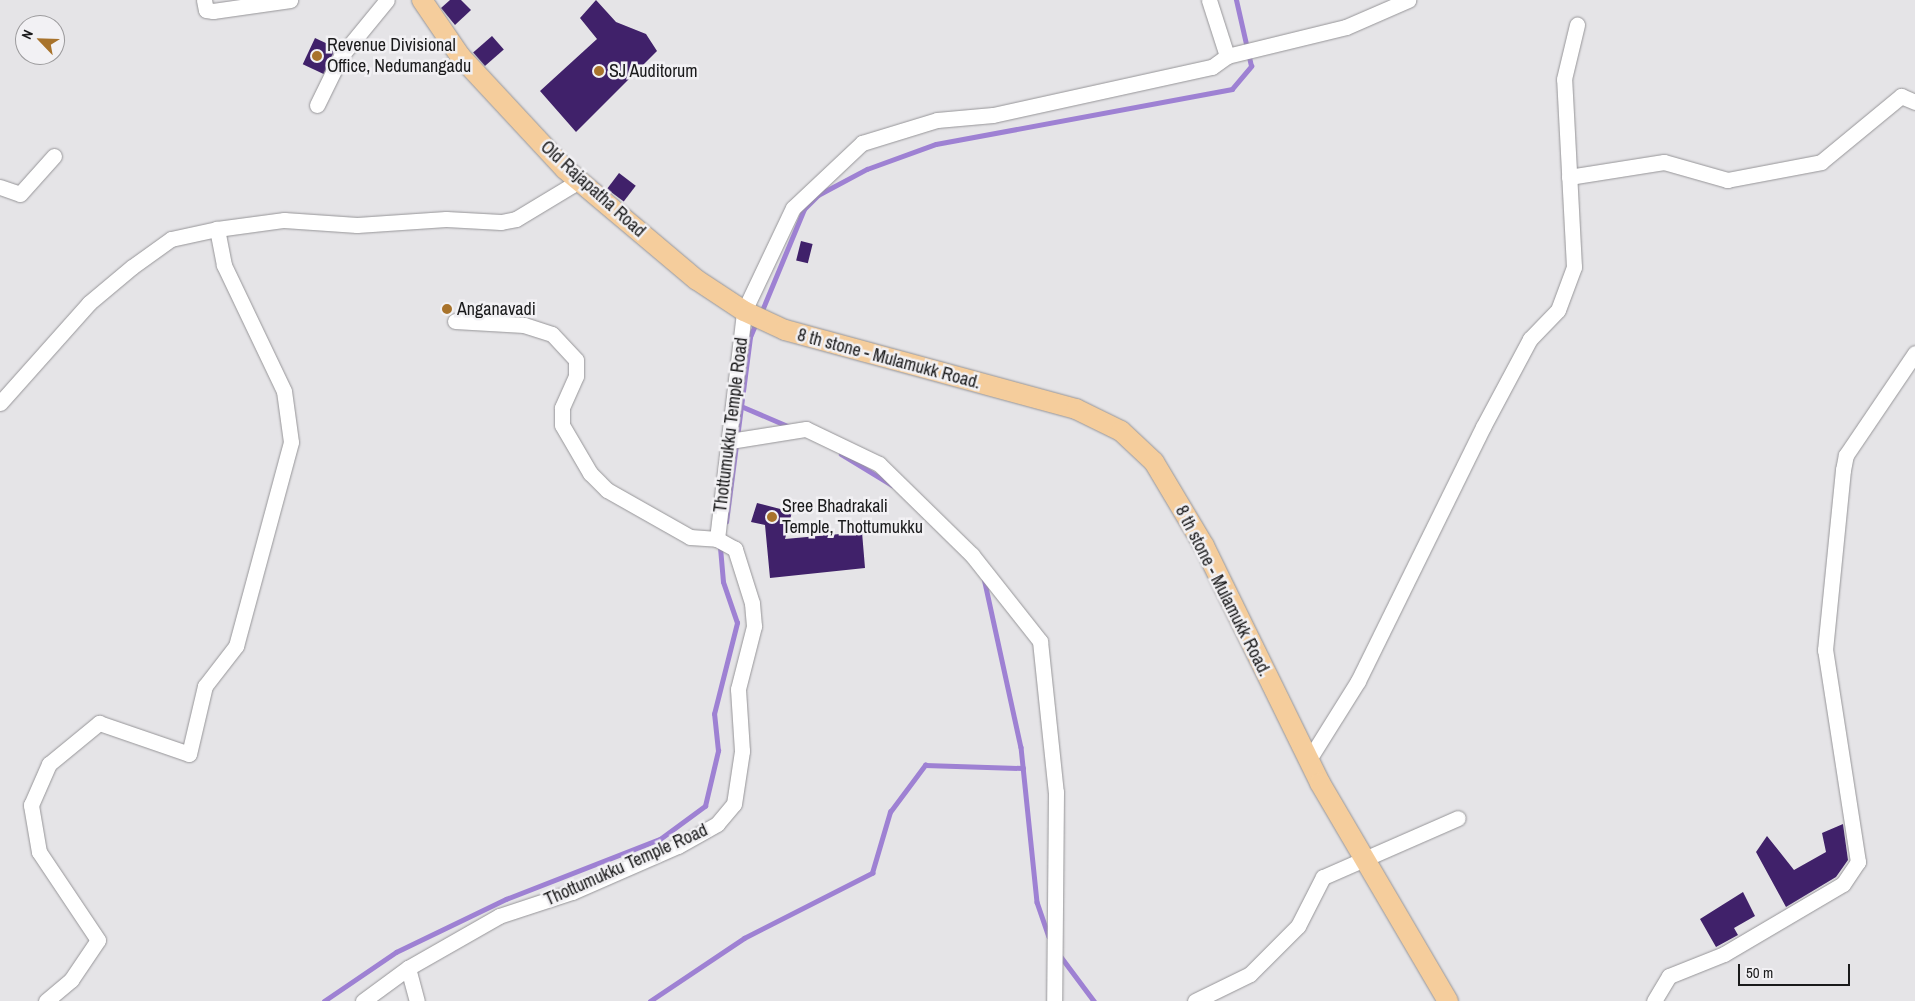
<!DOCTYPE html>
<style>
body{margin:0}
#map{position:relative;width:1915px;height:1001px;overflow:hidden;background:#e5e4e7;font-family:"Archivo Narrow",sans-serif}
div>[style]{position:absolute}
.stream>*{height:4.5px;margin:-2.25px;padding:0 2.25px;transform-origin:2.25px;border-radius:2.25px;background:#9e81d3}
.building>*{inset:0;background:#40216a;transform-origin:0 0}
.roads{filter:drop-shadow(0 0 1px #969598) drop-shadow(0 0 1px #969598)}
.minor>*{height:15px;margin:-7.5px;padding:0 7.5px;transform-origin:7.5px;border-radius:7.5px;background:#fff}
.major>*{height:20px;margin:-10px;padding:0 10px;transform-origin:10px;border-radius:10px;background:#f5cd9c}
.dots>*{width:14px;height:14px;translate:-50% -50%;box-sizing:border-box;border:2px solid #f2f1f4;border-radius:50%}
span{translate:-50% -50%;white-space:nowrap;text-align:center;line-height:1.15;-webkit-text-stroke:5px #f2f1f4;paint-order:stroke}
.poi-label{font-size:18px;color:#1a1a1b}
.left{translate:0 -50%;text-align:left}
.street-label{font-size:18px;color:#1a1a1b}
.north{position:absolute;left:15px;top:15px;width:50px;height:50px;box-sizing:border-box;background:#f2f1f4;border:1px solid #9c9b9d;border-radius:50%;rotate:294deg;font-size:14px;font-weight:700;line-height:20px;text-align:center;color:#1a1a1b}
.north::after{content:'';display:block;margin:auto;width:18px;height:22px;background:#a8732c;clip-path:polygon(50% 0,100% 100%,50% 72%,0 100%)}
.scale{position:absolute;left:1738px;top:964px;width:112px;height:22px;box-sizing:border-box;border:2px solid #1a1a1b;border-top:0;padding-left:6px;font-size:15px;line-height:18px;white-space:nowrap;color:#1a1a1b;-webkit-text-stroke:4px #f2f1f4;paint-order:stroke}
</style>
<div id="map">
<div class="stream">
<i style="left:761px;top:313px;width:113px;rotate:-67.5deg"></i>
<i style="left:804px;top:209px;width:20px;rotate:-45deg"></i>
<i style="left:818px;top:195px;width:55px;rotate:-28deg"></i>
<i style="left:867px;top:169px;width:73px;rotate:-19.9deg"></i>
<i style="left:936px;top:144px;width:301px;rotate:-10.5deg"></i>
<i style="left:1232px;top:89px;width:30px;rotate:-50deg"></i>
<i style="left:1251px;top:66px;width:68px;rotate:-102.8deg"></i>
<i style="left:741px;top:406px;width:51px;rotate:23.1deg"></i>
<i style="left:841px;top:454px;width:60px;rotate:31.3deg"></i>
<i style="left:726px;top:522px;width:187px;rotate:-82.6deg"></i>
<i style="left:750px;top:337px;width:15px;rotate:-67deg"></i>
<i style="left:984px;top:578px;width:173px;rotate:77.7deg"></i>
<i style="left:1021px;top:747px;width:156px;rotate:84.1deg"></i>
<i style="left:1037px;top:902px;width:36px;rotate:71deg"></i>
<i style="left:1059px;top:954px;width:59px;rotate:53.3deg"></i>
<i style="left:324px;top:1001px;width:87px;rotate:-34.2deg"></i>
<i style="left:396px;top:952px;width:122px;rotate:-25.7deg"></i>
<i style="left:506px;top:899px;width:165px;rotate:-21.3deg"></i>
<i style="left:660px;top:839px;width:56px;rotate:-36.3deg"></i>
<i style="left:705px;top:806px;width:57px;rotate:-76.7deg"></i>
<i style="left:718px;top:751px;width:37px;rotate:-96deg"></i>
<i style="left:714px;top:714px;width:94px;rotate:-75.8deg"></i>
<i style="left:737px;top:623px;width:43px;rotate:-108.9deg"></i>
<i style="left:723px;top:582px;width:38px;rotate:-95deg"></i>
<i style="left:650px;top:1001px;width:113px;rotate:-33.8deg"></i>
<i style="left:744px;top:938px;width:144px;rotate:-26.9deg"></i>
<i style="left:872px;top:873px;width:64px;rotate:-73.6deg"></i>
<i style="left:890px;top:812px;width:59px;rotate:-53.3deg"></i>
<i style="left:925px;top:765px;width:98px;rotate:1.8deg"></i>
</div>
<div class="building">
<i style="clip-path:polygon(450px 0,461px 0,471px 10px,455px 25px,441px 8px)"></i>
<i style="clip-path:polygon(596px 0,616px 22px,646px 34px,657px 51px,576px 132px,540px 91px,597px 39px,580px 18px)"></i>
<i style="left:492px;top:36px;width:18px;height:25px;rotate:49deg"></i>
<i style="left:315px;top:38px;width:23px;height:29px;rotate:25deg"></i>
<i style="left:619px;top:173px;width:21px;height:20px;rotate:37deg"></i>
<i style="left:801px;top:241px;width:12px;height:20px;rotate:14deg"></i>
<i style="clip-path:polygon(757px 503px,792px 512px,785px 539px,862px 532px,865px 568px,770px 578px,765px 525px,751px 522px)"></i>
<i style="clip-path:polygon(1843px 824px,1848px 860px,1836px 877px,1786px 907px,1756px 852px,1767px 836px,1794px 870px,1826px 852px,1822px 833px)"></i>
<i style="clip-path:polygon(1743px 892px,1755px 916px,1734px 928px,1738px 935px,1716px 947px,1700px 919px)"></i>
</div>
<div class="roads">
<div class="minor">
<i style="left:204px;top:0;width:10px;rotate:79deg"></i>
<i style="left:206px;top:10px;width:7px;rotate:8deg"></i>
<i style="left:213px;top:11px;width:78px;rotate:-8.1deg"></i>
<i style="left:1209px;top:0;width:59px;rotate:72.2deg"></i>
<i style="left:317px;top:105px;width:55px;rotate:-63.9deg"></i>
<i style="left:341px;top:56px;width:72px;rotate:-50.6deg"></i>
<i style="left:1569px;top:177px;width:96px;rotate:-9deg"></i>
<i style="left:1664px;top:162px;width:66px;rotate:15.9deg"></i>
<i style="left:1727px;top:180px;width:96px;rotate:-10.8deg"></i>
<i style="left:1821px;top:162px;width:104px;rotate:-39.5deg"></i>
<i style="left:1901px;top:96px;width:15px;rotate:23deg"></i>
<i style="left:0;top:187px;width:21px;rotate:19deg"></i>
<i style="left:20px;top:194px;width:51px;rotate:-48.2deg"></i>
<i style="left:455px;top:321px;width:69px;rotate:3.3deg"></i>
<i style="left:524px;top:325px;width:29px;rotate:18deg"></i>
<i style="left:552px;top:334px;width:35px;rotate:47deg"></i>
<i style="left:576px;top:360px;width:16px;rotate:90deg"></i>
<i style="left:576px;top:376px;width:35px;rotate:114deg"></i>
<i style="left:562px;top:408px;width:17px;rotate:90deg"></i>
<i style="left:562px;top:425px;width:56px;rotate:59.7deg"></i>
<i style="left:590px;top:473px;width:24px;rotate:45deg"></i>
<i style="left:607px;top:490px;width:95px;rotate:29.5deg"></i>
<i style="left:690px;top:537px;width:27px;rotate:4deg"></i>
<i style="left:0;top:403px;width:134px;rotate:-48.3deg"></i>
<i style="left:89px;top:303px;width:56px;rotate:-39.9deg"></i>
<i style="left:132px;top:267px;width:48px;rotate:-35.7deg"></i>
<i style="left:171px;top:239px;width:47px;rotate:-12.3deg"></i>
<i style="left:730px;top:441px;width:77px;rotate:-9deg"></i>
<i style="left:806px;top:429px;width:81px;rotate:25.6deg"></i>
<i style="left:879px;top:464px;width:130px;rotate:44.4deg"></i>
<i style="left:972px;top:555px;width:110px;rotate:51.7deg"></i>
<i style="left:1040px;top:641px;width:152px;rotate:84deg"></i>
<i style="left:1056px;top:792px;width:209px;rotate:90.5deg"></i>
<i style="left:717px;top:539px;width:230px;rotate:-83.2deg"></i>
<i style="left:744px;top:311px;width:114px;rotate:-64.6deg"></i>
<i style="left:793px;top:208px;width:95px;rotate:-43.3deg"></i>
<i style="left:862px;top:143px;width:78px;rotate:-17deg"></i>
<i style="left:937px;top:120px;width:56px;rotate:-5.1deg"></i>
<i style="left:993px;top:115px;width:224px;rotate:-12.4deg"></i>
<i style="left:1212px;top:67px;width:19px;rotate:-36deg"></i>
<i style="left:1227px;top:56px;width:122px;rotate:-13.7deg"></i>
<i style="left:1346px;top:27px;width:68px;rotate:-23.5deg"></i>
<i style="left:1308px;top:761px;width:94px;rotate:-58deg"></i>
<i style="left:1358px;top:681px;width:283px;rotate:-63.8deg"></i>
<i style="left:1483px;top:427px;width:100px;rotate:-61.9deg"></i>
<i style="left:1530px;top:339px;width:40px;rotate:-46deg"></i>
<i style="left:1558px;top:310px;width:46px;rotate:-69.6deg"></i>
<i style="left:1574px;top:267px;width:188px;rotate:-93deg"></i>
<i style="left:1564px;top:79px;width:56px;rotate:-76.5deg"></i>
<i style="left:408px;top:968px;width:34px;rotate:75deg"></i>
<i style="left:46px;top:1001px;width:33px;rotate:-40deg"></i>
<i style="left:71px;top:980px;width:48px;rotate:-56deg"></i>
<i style="left:98px;top:940px;width:106px;rotate:-123.8deg"></i>
<i style="left:39px;top:852px;width:48px;rotate:-99.7deg"></i>
<i style="left:31px;top:805px;width:45px;rotate:-66.3deg"></i>
<i style="left:49px;top:764px;width:65px;rotate:-39.4deg"></i>
<i style="left:99px;top:723px;width:95px;rotate:19deg"></i>
<i style="left:189px;top:754px;width:70px;rotate:-76.8deg"></i>
<i style="left:205px;top:686px;width:51px;rotate:-52.2deg"></i>
<i style="left:236px;top:646px;width:211px;rotate:-74.9deg"></i>
<i style="left:291px;top:442px;width:51px;rotate:-97.8deg"></i>
<i style="left:284px;top:391px;width:140px;rotate:-115.5deg"></i>
<i style="left:224px;top:265px;width:37px;rotate:-101deg"></i>
<i style="left:217px;top:229px;width:68px;rotate:-7.7deg"></i>
<i style="left:284px;top:220px;width:73px;rotate:3.9deg"></i>
<i style="left:357px;top:225px;width:89px;rotate:-3.9deg"></i>
<i style="left:446px;top:219px;width:55px;rotate:3.1deg"></i>
<i style="left:501px;top:222px;width:15px;rotate:-11deg"></i>
<i style="left:516px;top:219px;width:74px;rotate:-31.1deg"></i>
<i style="left:363px;top:1001px;width:56px;rotate:-36.3deg"></i>
<i style="left:408px;top:968px;width:105px;rotate:-29.7deg"></i>
<i style="left:499px;top:916px;width:77px;rotate:-18.2deg"></i>
<i style="left:572px;top:892px;width:116px;rotate:-23.5deg"></i>
<i style="left:678px;top:846px;width:45px;rotate:-29.4deg"></i>
<i style="left:717px;top:824px;width:26px;rotate:-50deg"></i>
<i style="left:734px;top:804px;width:54px;rotate:-81.4deg"></i>
<i style="left:742px;top:751px;width:62px;rotate:-93.7deg"></i>
<i style="left:738px;top:689px;width:65px;rotate:-75.7deg"></i>
<i style="left:754px;top:626px;width:23px;rotate:-95deg"></i>
<i style="left:752px;top:603px;width:57px;rotate:-107.5deg"></i>
<i style="left:735px;top:549px;width:21px;rotate:-151deg"></i>
<i style="left:1195px;top:1001px;width:61px;rotate:-26.1deg"></i>
<i style="left:1250px;top:974px;width:68px;rotate:-45deg"></i>
<i style="left:1298px;top:926px;width:55px;rotate:-63deg"></i>
<i style="left:1323px;top:877px;width:147px;rotate:-23.6deg"></i>
<i style="left:1654px;top:1001px;width:29px;rotate:-59deg"></i>
<i style="left:1669px;top:976px;width:59px;rotate:-21.8deg"></i>
<i style="left:1724px;top:954px;width:138px;rotate:-30.5deg"></i>
<i style="left:1843px;top:884px;width:27px;rotate:-56deg"></i>
<i style="left:1858px;top:862px;width:215px;rotate:-98.8deg"></i>
<i style="left:1825px;top:650px;width:181px;rotate:-84.3deg"></i>
<i style="left:1843px;top:470px;width:15px;rotate:-79deg"></i>
<i style="left:1846px;top:455px;width:123px;rotate:-55.9deg"></i>
</div>
<div class="major">
<i style="left:422px;top:0;width:68px;rotate:55.8deg"></i>
<i style="left:460px;top:56px;width:154px;rotate:47.1deg"></i>
<i style="left:565px;top:169px;width:172px;rotate:40.1deg"></i>
<i style="left:697px;top:280px;width:56px;rotate:33.4deg"></i>
<i style="left:744px;top:311px;width:45px;rotate:24.9deg"></i>
<i style="left:785px;top:330px;width:302px;rotate:15.2deg"></i>
<i style="left:1076px;top:409px;width:50px;rotate:26.1deg"></i>
<i style="left:1121px;top:431px;width:45px;rotate:43.2deg"></i>
<i style="left:1154px;top:462px;width:98px;rotate:59.2deg"></i>
<i style="left:1204px;top:546px;width:264px;rotate:63.9deg"></i>
<i style="left:1320px;top:783px;width:253px;rotate:59.6deg"></i>
</div>
</div>
<div class="dots">
<i style="left:317px;top:56px;background:#a8732c"></i>
<i style="left:599px;top:71px;background:#a8732c"></i>
<i style="left:447px;top:309px;background:#a8732c"></i>
<i style="left:772px;top:517px;background:#a8732c"></i>
</div>
<div class="poi-label">
<span class="left" style="left:327px;top:56px">Revenue Divisional<br>Office, Nedumangadu</span>
<span class="left" style="left:609px;top:71px">SJ Auditorum</span>
<span class="left" style="left:457px;top:309px">Anganavadi</span>
<span class="left" style="left:782px;top:517px">Sree Bhadrakali<br>Temple, Thottumukku</span>
</div>
<div class="street-label">
<span style="left:593px;top:189px;rotate:42deg">Old Rajapatha Road</span>
<span style="left:889px;top:359px;rotate:15deg">8 th stone - Mulamukk Road.</span>
<span style="left:731px;top:425px;rotate:-83deg">Thottumukku Temple Road</span>
<span style="left:1223px;top:591px;rotate:63deg">8 th stone - Mulamukk Road.</span>
<span style="left:626px;top:865px;rotate:-24deg">Thottumukku Temple Road</span>
</div>
<div class="north">N</div>
<div class="scale">50 m</div>
</div>
